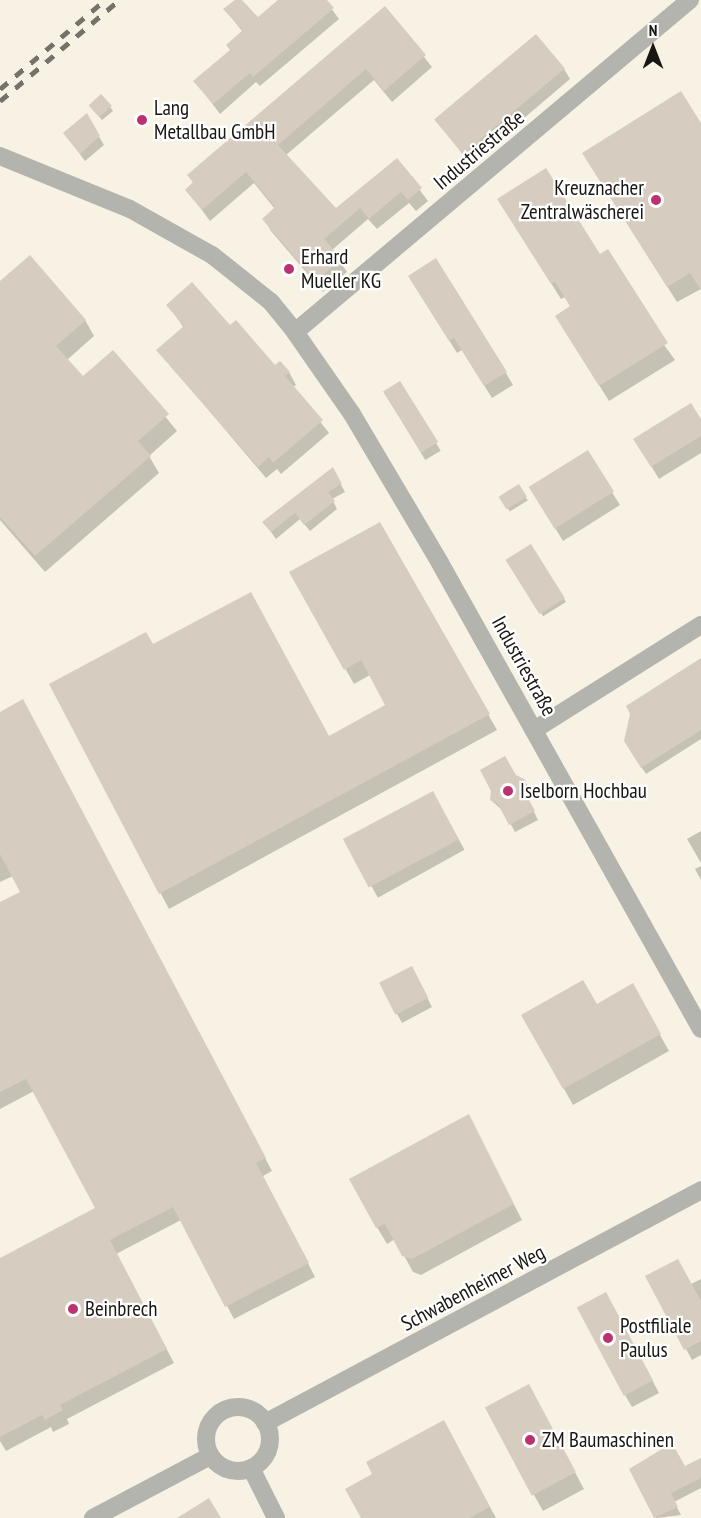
<!DOCTYPE html>
<meta charset="utf-8">
<style>
body{margin:0}
#map{position:relative;width:701px;height:1518px;overflow:hidden;background:#f7f2e3;font-family:"PT Sans Narrow",sans-serif}
div>[style]{position:absolute}
.shadow>*{inset:0;background:#0003;transform-origin:0 0}
.building>*{inset:0;background:#d7ccc0;transform-origin:0 0}
.minor>*{height:18px;margin:-9px;padding:0 9px;transform-origin:9px;border-radius:9px;background:#b4b4ae}
.minor>.ring{margin:-9px;padding:0;box-sizing:content-box;background:none;border:18px solid #b4b4ae;border-radius:50%}
.rail>*{height:4.5px;margin-top:-2.25px;transform-origin:0;background:repeating-linear-gradient(90deg,#767269 0 10px,transparent 0 20px)}
.dots>*{width:16px;height:16px;translate:-50% -50%;box-sizing:border-box;border:3px solid #fff;border-radius:50%}
span{translate:-50% -50%;white-space:nowrap;text-align:center;line-height:1.15;-webkit-text-stroke:4.5px #fff;paint-order:stroke}
.poi-label{font-size:21px;color:#191712}
.left{translate:0 -50%;text-align:left}
.right{translate:-100% -50%;text-align:right}
.street-label{font-size:21px;color:#191712}
.north{position:absolute;left:623px;top:18px;width:60px;height:60px;-webkit-text-stroke:4px #fff;paint-order:stroke;rotate:0deg;font-size:16px;font-weight:700;line-height:24px;text-align:center;color:#191712}
.north::after{content:'';display:block;margin:auto;width:21px;height:27px;background:#191712;clip-path:polygon(50% 0,100% 100%,50% 72%,0 100%)}
</style>
<div id="map">
<div class="shadow">
<i style="clip-path:polygon(237px 0,257px 19px,280px 0,325px 0,339px 19px,260px 86px,256px 82px,220px 114px,195px 81px,231px 51px,243px 32px,225px 10px)"></i>
<i style="clip-path:polygon(385px 8px,432px 67px,392px 102px,374px 80px,286px 155px,336px 210px,397px 160px,428px 201px,416px 211px,409px 203px,377px 229px,368px 219px,332px 250px,347px 272px,323px 292px,271px 231px,264px 219px,275px 209px,254px 183px,210px 221px,187px 190px,194px 184px,189px 176px)"></i>
<i style="clip-path:polygon(564px 69px,570px 79px,470px 164px,437px 121px)"></i>
<i style="clip-path:polygon(90px 106px,110px 107px,113px 111px,102px 120px)"></i>
<i style="clip-path:polygon(87px 116px,104px 145px,85px 161px,65px 134px)"></i>
<i style="clip-path:polygon(701px 126px,701px 289px,677px 302px,593px 169px)"></i>
<i style="clip-path:polygon(508px 215px,600px 256px,675px 360px,609px 401px,566px 332px,571px 307px,565px 297px,561px 299px)"></i>
<i style="clip-path:polygon(0 283px,85px 320px,94px 336px,67px 360px,83px 378px,113px 352px,177px 431px,149px 456px,159px 473px,45px 572px,0 520px)"></i>
<i style="clip-path:polygon(417px 289px,506px 373px,513px 385px,492px 398px,462px 350px,457px 353px)"></i>
<i style="clip-path:polygon(168px 305px,230px 328px,275px 367px,289px 372px,296px 385px,293px 387px,329px 433px,281px 474px,277px 469px,266px 478px,158px 350px,184px 328px)"></i>
<i style="left:400px;top:383px;width:79px;height:18px;rotate:59deg"></i>
<i style="clip-path:polygon(701px 421px,701px 453px,659px 479px,635px 439px)"></i>
<i style="clip-path:polygon(587px 452px,620px 505px,563px 541px,538px 500px)"></i>
<i style="clip-path:polygon(332px 469px,345px 492px,332px 499px,337px 509px,310px 531px,300px 519px,276px 539px,264px 522px)"></i>
<i style="left:519px;top:486px;width:17px;height:21px;rotate:59deg"></i>
<i style="clip-path:polygon(380px 524px,497px 730px,169px 909px,51px 685px,329px 738px,387px 706px,370px 675px,354px 684px,291px 573px)"></i>
<i style="left:531px;top:546px;width:66px;height:27px;rotate:58deg"></i>
<i style="clip-path:polygon(701px 660px,701px 739px,646px 774px,629px 748px)"></i>
<i style="clip-path:polygon(0 713px,30px 714px,272px 1171px,263px 1176px,315px 1277px,234px 1319px,181px 1220px,116px 1254px,174px 1363px,67px 1419px,69px 1424px,53px 1432px,51px 1427px,6px 1451px,0 1441px,0 1260px,97px 1209px,34px 1091px,0 1109px,0 904px,22px 893px,13px 876px,0 882px)"></i>
<i style="clip-path:polygon(515px 777px,525px 781px,530px 790px,528px 800px,538px 820px,515px 832px,504px 812px,491px 800px)"></i>
<i style="left:433px;top:793px;width:65px;height:99px;rotate:61deg"></i>
<i style="clip-path:polygon(701px 831px,701px 863px,687px 839px)"></i>
<i style="clip-path:polygon(701px 866px,701px 880px,695px 869px)"></i>
<i style="clip-path:polygon(416px 976px,432px 1007px,402px 1023px,381px 984px)"></i>
<i style="clip-path:polygon(632px 985px,669px 1051px,573px 1105px,523px 1015px,596px 1006px)"></i>
<i style="clip-path:polygon(477px 1133px,522px 1220px,421px 1275px,413px 1272px,395px 1239px,387px 1244px,377px 1227px)"></i>
<i style="clip-path:polygon(647px 1277px,691px 1284px,701px 1279px,701px 1355px,692px 1360px)"></i>
<i style="clip-path:polygon(613px 1306px,659px 1393px,632px 1407px,625px 1395px)"></i>
<i style="clip-path:polygon(537px 1402px,584px 1489px,543px 1511px,534px 1495px)"></i>
<i style="clip-path:polygon(452px 1437px,496px 1518px,362px 1518px,374px 1475px)"></i>
<i style="clip-path:polygon(701px 1460px,701px 1488px,674px 1502px,681px 1515px,656px 1518px,631px 1470px,684px 1468px)"></i>
</div>
<div class="building">
<i style="clip-path:polygon(235px 0,242px 0,258px 17px,278px 0,327px 0,334px 8px,253px 77px,250px 73px,213px 104px,193px 81px,230px 50px,226px 45px,243px 30px,223px 9px)"></i>
<i style="clip-path:polygon(385px 6px,426px 55px,384px 91px,366px 69px,278px 145px,336px 208px,397px 158px,422px 188px,408px 200px,401px 192px,369px 219px,360px 208px,324px 239px,342px 259px,315px 281px,262px 219px,275px 207px,246px 172px,202px 210px,185px 190px,193px 182px,187px 175px)"></i>
<i style="left:536px;top:34px;width:45px;height:133px;rotate:50deg"></i>
<i style="clip-path:polygon(681px 91px,701px 123px,701px 290px,690px 273px,667px 287px,582px 153px)"></i>
<i style="left:101px;top:94px;width:16px;height:17px;rotate:47deg"></i>
<i style="clip-path:polygon(87px 113px,100px 136px,80px 154px,63px 133px)"></i>
<i style="clip-path:polygon(546px 168px,600px 254px,608px 249px,668px 343px,599px 386px,555px 316px,570px 306px,555px 282px,551px 284px,497px 199px)"></i>
<i style="clip-path:polygon(30px 255px,86px 320px,56px 346px,83px 376px,113px 350px,169px 414px,138px 441px,151px 456px,35px 556px,0 517px,0 281px)"></i>
<i style="clip-path:polygon(436px 258px,507px 372px,484px 386px,454px 338px,449px 341px,408px 276px)"></i>
<i style="clip-path:polygon(192px 282px,230px 325px,236px 320px,275px 365px,280px 361px,290px 372px,285px 376px,323px 420px,273px 463px,269px 457px,258px 467px,156px 350px,184px 326px,166px 305px)"></i>
<i style="left:400px;top:381px;width:72px;height:20px;rotate:58deg"></i>
<i style="clip-path:polygon(691px 403px,701px 419px,701px 436px,651px 467px,633px 439px)"></i>
<i style="left:588px;top:450px;width:49px;height:70px;rotate:58deg"></i>
<i style="clip-path:polygon(333px 467px,342px 484px,328px 492px,335px 501px,304px 525px,295px 513px,271px 532px,262px 522px)"></i>
<i style="left:519px;top:484px;width:15px;height:24px;rotate:58deg"></i>
<i style="clip-path:polygon(380px 522px,490px 714px,159px 894px,49px 684px,146px 632px,153px 644px,251px 592px,329px 736px,385px 705px,361px 660px,344px 670px,289px 572px)"></i>
<i style="left:531px;top:544px;width:64px;height:30px;rotate:58deg"></i>
<i style="clip-path:polygon(701px 658px,701px 730px,641px 768px,624px 741px,630px 714px,626px 706px)"></i>
<i style="clip-path:polygon(23px 699px,266px 1158px,256px 1163px,309px 1263px,225px 1307px,173px 1207px,110px 1240px,167px 1349px,60px 1405px,63px 1410px,45px 1420px,42px 1415px,0 1437px,0 1258px,95px 1208px,26px 1079px,0 1092px,0 902px,20px 892px,0 854px,0 712px)"></i>
<i style="clip-path:polygon(505px 756px,516px 775px,526px 780px,524px 791px,535px 811px,509px 825px,498px 804px,490px 800px,491px 791px,480px 770px)"></i>
<i style="left:433px;top:791px;width:55px;height:102px;rotate:62deg"></i>
<i style="left:412px;top:966px;width:36px;height:37px;rotate:63deg"></i>
<i style="clip-path:polygon(583px 980px,597px 1004px,633px 983px,661px 1034px,563px 1089px,521px 1015px)"></i>
<i style="clip-path:polygon(469px 1114px,514px 1204px,412px 1259px,402px 1256px,385px 1224px,376px 1228px,349px 1179px)"></i>
<i style="clip-path:polygon(678px 1259px,701px 1301px,701px 1341px,684px 1350px,645px 1276px)"></i>
<i style="left:606px;top:1292px;width:100px;height:33px;rotate:62deg"></i>
<i style="left:529px;top:1384px;width:100px;height:50px;rotate:62deg"></i>
<i style="clip-path:polygon(444px 1420px,490px 1507px,469px 1518px,361px 1518px,345px 1489px,372px 1474px,366px 1462px)"></i>
<i style="clip-path:polygon(672px 1443px,685px 1466px,701px 1458px,701px 1478px,671px 1493px,678px 1507px,654px 1518px,629px 1469px)"></i>
<i style="clip-path:polygon(209px 1498px,221px 1518px,177px 1518px)"></i>
</div>
<div class="minor">
<i style="left:0;top:156px;width:140px;rotate:22.2deg"></i>
<i style="left:130px;top:209px;width:94px;rotate:29.3deg"></i>
<i style="left:212px;top:255px;width:75px;rotate:38.5deg"></i>
<i style="left:271px;top:302px;width:38px;rotate:51deg"></i>
<i style="left:295px;top:332px;width:100px;rotate:55.2deg"></i>
<i style="left:352px;top:414px;width:173px;rotate:59.4deg"></i>
<i style="left:440px;top:563px;width:534px;rotate:60.75deg"></i>
<i style="left:295px;top:332px;width:516px;rotate:-40.05deg"></i>
<i style="left:534px;top:730px;width:197px;rotate:-32.2deg"></i>
<i class="ring" style="left:206px;top:1407px;width:46px;height:46px"></i>
<i style="left:265px;top:1423px;width:494px;rotate:-28.1deg"></i>
<i style="left:251px;top:1468px;width:56px;rotate:63.4deg"></i>
<i style="left:93px;top:1518px;width:132px;rotate:-27.9deg"></i>
</div>
<div class="rail">
<i style="left:0;top:89px;width:138px;rotate:-40.3deg"></i>
<i style="left:0;top:101px;width:156px;rotate:-40.3deg"></i>
</div>
<div class="dots">
<i style="left:142px;top:120px;background:#bc326e"></i>
<i style="left:656px;top:200px;background:#bc326e"></i>
<i style="left:289px;top:269px;background:#bc326e"></i>
<i style="left:508px;top:791px;background:#bc326e"></i>
<i style="left:73px;top:1309px;background:#bc326e"></i>
<i style="left:608px;top:1338px;background:#bc326e"></i>
<i style="left:530px;top:1440px;background:#bc326e"></i>
</div>
<div class="poi-label">
<span class="left" style="left:154px;top:120px">Lang<br>Metallbau GmbH</span>
<span class="right" style="left:644px;top:200px">Kreuznacher<br>Zentralwäscherei</span>
<span class="left" style="left:301px;top:269px">Erhard<br>Mueller KG</span>
<span class="left" style="left:520px;top:791px">Iselborn Hochbau</span>
<span class="left" style="left:85px;top:1309px">Beinbrech</span>
<span class="left" style="left:620px;top:1338px">Postfiliale<br>Paulus</span>
<span class="left" style="left:542px;top:1440px">ZM Baumaschinen</span>
</div>
<div class="street-label">
<span style="left:479px;top:150px;rotate:-40deg">Industriestraße</span>
<span style="left:524px;top:666px;rotate:61deg">Industriestraße</span>
<span style="left:473px;top:1288px;rotate:-28deg">Schwabenheimer Weg</span>
</div>
<div class="north">N</div>
</div>
